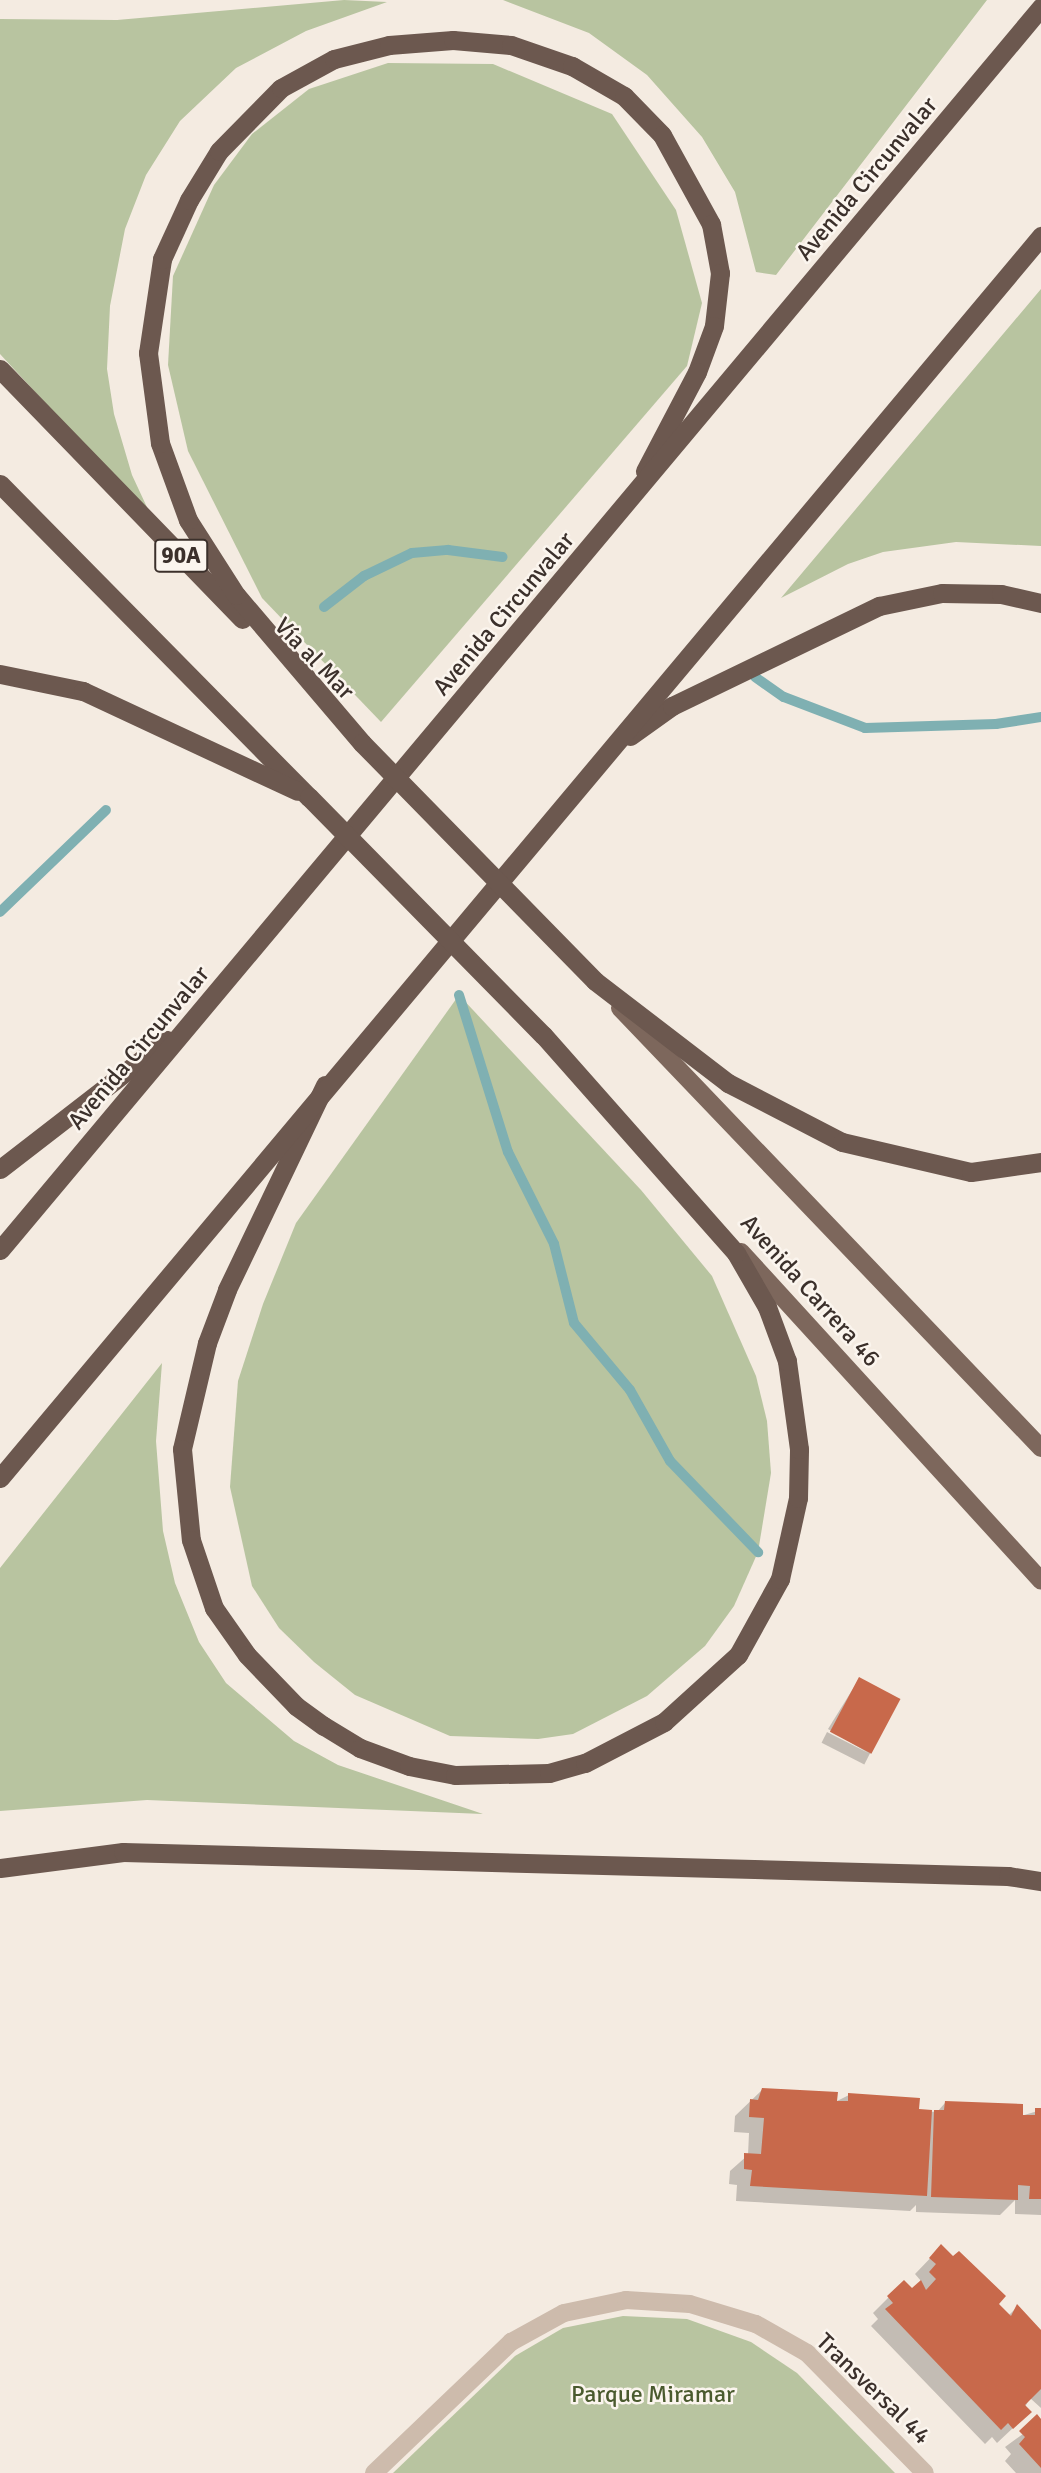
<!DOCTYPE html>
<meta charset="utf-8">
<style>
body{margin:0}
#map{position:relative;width:1041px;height:2473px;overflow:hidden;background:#f4ebe1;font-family:Signika,sans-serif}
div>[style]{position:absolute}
.green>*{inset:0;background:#b8c4a0}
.shadow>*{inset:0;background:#0003;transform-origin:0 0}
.stream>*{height:10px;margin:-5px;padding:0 5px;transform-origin:5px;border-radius:5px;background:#7fb0b2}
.building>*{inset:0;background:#c8694b;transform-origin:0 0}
.minor>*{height:18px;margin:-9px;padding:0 9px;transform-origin:9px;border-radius:9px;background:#cdbbac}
.primary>*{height:18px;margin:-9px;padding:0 9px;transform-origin:9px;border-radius:9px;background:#7d675c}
.trunk>*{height:19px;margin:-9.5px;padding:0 9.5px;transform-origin:9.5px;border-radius:9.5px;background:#6c584f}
.trunk-bridge>*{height:19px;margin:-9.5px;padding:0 9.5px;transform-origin:9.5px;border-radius:9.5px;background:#6c584f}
span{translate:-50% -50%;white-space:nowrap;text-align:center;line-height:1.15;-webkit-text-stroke:5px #fbf5ee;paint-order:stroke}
.shield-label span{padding:2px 5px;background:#fbf5ee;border:2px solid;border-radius:5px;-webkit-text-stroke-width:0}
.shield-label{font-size:23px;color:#3b302b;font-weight:700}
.street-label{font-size:24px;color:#3b302b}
.park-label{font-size:24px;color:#4a5a2e}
</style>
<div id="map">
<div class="green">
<i style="clip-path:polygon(344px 0,387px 2px,306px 31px,236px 68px,180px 121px,146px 175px,125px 229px,110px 306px,107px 369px,114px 414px,132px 475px,152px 518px,0 354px,0 19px,117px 20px)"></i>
<i style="clip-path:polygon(503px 0,987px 0,776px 275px,756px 272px,735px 192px,702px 137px,647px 75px,589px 33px)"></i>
<i style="clip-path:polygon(388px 63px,493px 64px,612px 114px,676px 210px,702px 303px,687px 366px,381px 722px,262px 598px,188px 451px,168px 365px,173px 276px,214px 185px,252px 134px,309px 89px)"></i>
<i style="clip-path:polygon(1041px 289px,1041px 546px,956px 542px,883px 552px,848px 564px,781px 598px)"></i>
<i style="clip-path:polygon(459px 995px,641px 1190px,712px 1276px,756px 1376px,767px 1421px,771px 1473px,758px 1552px,734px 1606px,705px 1646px,647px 1696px,573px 1734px,538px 1739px,450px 1736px,355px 1695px,314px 1662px,279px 1628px,252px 1586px,230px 1487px,238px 1381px,263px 1304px,296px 1223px)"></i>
<i style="clip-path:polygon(162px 1363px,156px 1441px,163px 1531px,175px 1583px,199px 1642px,226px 1683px,294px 1741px,338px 1765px,483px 1814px,147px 1800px,0 1811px,0 1568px)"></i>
<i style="clip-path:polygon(623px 2316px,687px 2319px,751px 2342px,797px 2373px,895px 2473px,393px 2473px,515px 2356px,563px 2328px)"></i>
</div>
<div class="shadow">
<i style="clip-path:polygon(859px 1679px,872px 1752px,870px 1754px,828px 1729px)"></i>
<i style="left:827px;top:1732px;width:48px;height:12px;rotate:27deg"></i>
<i style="clip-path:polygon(762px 2090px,835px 2102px,849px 2095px,917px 2111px,937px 2112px,945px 2103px,1021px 2116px,1041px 2110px,1041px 2215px,1015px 2214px,1015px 2200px,1000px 2215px,916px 2212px,916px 2205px,910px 2211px,736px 2201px,737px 2185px,729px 2184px,730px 2171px,748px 2155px,749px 2133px,734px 2132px,735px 2116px)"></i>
<i style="clip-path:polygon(941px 2247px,1008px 2316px,1017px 2307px,1041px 2332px,1041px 2408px,1030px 2398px,1014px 2427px,997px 2443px,992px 2437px,985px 2444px,871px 2326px,878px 2319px,873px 2313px,904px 2282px,912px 2291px,921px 2281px,915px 2274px)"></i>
<i style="clip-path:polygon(1041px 2421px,1041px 2473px,1016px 2473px,1005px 2461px,1011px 2454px,1005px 2447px)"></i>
</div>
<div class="stream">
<i style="left:324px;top:607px;width:51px;rotate:-37.8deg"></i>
<i style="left:364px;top:576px;width:53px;rotate:-25.6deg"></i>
<i style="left:412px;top:553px;width:36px;rotate:-5deg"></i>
<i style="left:448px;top:550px;width:55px;rotate:7.3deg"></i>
<i style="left:755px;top:677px;width:35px;rotate:35deg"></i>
<i style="left:784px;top:697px;width:87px;rotate:20.9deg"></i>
<i style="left:865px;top:728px;width:131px;rotate:-1.7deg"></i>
<i style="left:996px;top:724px;width:46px;rotate:-8.8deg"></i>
<i style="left:0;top:912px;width:147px;rotate:-43.9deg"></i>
<i style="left:459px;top:995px;width:164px;rotate:72.7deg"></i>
<i style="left:508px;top:1152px;width:103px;rotate:63.4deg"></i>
<i style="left:554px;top:1244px;width:81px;rotate:75.8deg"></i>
<i style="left:574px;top:1323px;width:87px;rotate:50.1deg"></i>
<i style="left:630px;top:1390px;width:81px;rotate:60.6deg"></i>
<i style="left:670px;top:1461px;width:127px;rotate:46deg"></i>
</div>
<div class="building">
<i style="left:859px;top:1677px;width:47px;height:62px;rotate:28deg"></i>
<i style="clip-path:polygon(762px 2088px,838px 2092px,837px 2101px,848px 2101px,848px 2093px,920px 2098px,919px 2109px,932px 2110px,927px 2196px,750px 2186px,752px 2170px,744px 2169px,744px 2153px,761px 2154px,764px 2118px,749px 2117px,750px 2099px,758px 2100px)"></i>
<i style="clip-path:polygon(945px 2101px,1023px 2104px,1023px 2115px,1035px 2115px,1035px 2108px,1041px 2108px,1041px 2199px,1029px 2199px,1030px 2186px,1018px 2185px,1018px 2200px,931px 2197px,934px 2110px,944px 2110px)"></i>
<i style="clip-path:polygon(941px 2244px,953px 2256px,959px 2251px,1006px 2296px,999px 2304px,1011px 2316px,1017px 2304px,1041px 2330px,1041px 2389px,1025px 2405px,1032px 2412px,1013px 2429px,1008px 2423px,1001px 2430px,885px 2309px,893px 2303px,887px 2296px,904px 2280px,912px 2288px,921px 2280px,926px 2290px,936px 2279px,929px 2272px,936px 2264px,929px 2258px)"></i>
<i style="clip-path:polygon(1037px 2414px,1041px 2419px,1041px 2468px,1019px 2444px,1025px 2437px,1019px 2431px)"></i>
</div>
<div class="minor">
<i style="left:374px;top:2473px;width:190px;rotate:-43.7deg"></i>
<i style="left:511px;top:2342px;width:60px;rotate:-28.7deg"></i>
<i style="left:564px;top:2313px;width:63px;rotate:-11.8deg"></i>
<i style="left:626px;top:2300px;width:64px;rotate:3.6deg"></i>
<i style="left:690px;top:2304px;width:69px;rotate:16.9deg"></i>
<i style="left:756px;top:2324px;width:59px;rotate:29.6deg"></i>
<i style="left:807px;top:2353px;width:168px;rotate:45.5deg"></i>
</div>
<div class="primary">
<i style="left:620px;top:1008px;width:609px;rotate:46.26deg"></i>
<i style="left:741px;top:1252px;width:445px;rotate:47.6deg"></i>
</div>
<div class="trunk">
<i style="left:0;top:369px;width:348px;rotate:45.9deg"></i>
<i style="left:0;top:484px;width:440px;rotate:45.4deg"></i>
<i style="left:0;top:674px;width:85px;rotate:11.6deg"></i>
<i style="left:83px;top:691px;width:236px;rotate:25deg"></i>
<i style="left:630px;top:736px;width:52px;rotate:-35.5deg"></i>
<i style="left:672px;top:706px;width:230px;rotate:-25.8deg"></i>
<i style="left:879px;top:606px;width:64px;rotate:-11.7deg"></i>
<i style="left:942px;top:593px;width:59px;rotate:1deg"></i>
<i style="left:1001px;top:594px;width:41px;rotate:12.7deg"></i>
<i style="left:362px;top:743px;width:194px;rotate:-130.4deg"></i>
<i style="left:236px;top:595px;width:89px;rotate:-122.6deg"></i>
<i style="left:188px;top:520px;width:82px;rotate:-110deg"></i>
<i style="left:160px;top:443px;width:91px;rotate:-97.6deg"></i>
<i style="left:148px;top:353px;width:95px;rotate:-81.5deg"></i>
<i style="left:162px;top:259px;width:65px;rotate:-65.4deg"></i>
<i style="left:189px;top:200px;width:57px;rotate:-58.5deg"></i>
<i style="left:219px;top:151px;width:88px;rotate:-45.5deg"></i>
<i style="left:281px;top:88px;width:60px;rotate:-28.7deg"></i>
<i style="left:334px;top:59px;width:57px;rotate:-14.3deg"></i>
<i style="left:389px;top:45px;width:64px;rotate:-4.5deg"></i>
<i style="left:453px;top:40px;width:58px;rotate:4.9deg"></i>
<i style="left:511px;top:45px;width:65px;rotate:19deg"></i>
<i style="left:572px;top:66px;width:60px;rotate:30deg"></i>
<i style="left:624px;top:96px;width:54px;rotate:45.7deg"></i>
<i style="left:662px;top:135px;width:102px;rotate:61.2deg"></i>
<i style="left:711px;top:224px;width:50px;rotate:79.6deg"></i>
<i style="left:720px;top:273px;width:53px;rotate:96.5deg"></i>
<i style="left:714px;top:326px;width:49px;rotate:110.3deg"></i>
<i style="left:697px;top:372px;width:112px;rotate:117.7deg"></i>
<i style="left:595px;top:981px;width:168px;rotate:37.5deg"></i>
<i style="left:728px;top:1083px;width:128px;rotate:27.4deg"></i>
<i style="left:842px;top:1142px;width:132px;rotate:13.1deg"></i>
<i style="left:971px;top:1172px;width:71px;rotate:-8.1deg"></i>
<i style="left:325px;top:1085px;width:227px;rotate:115.6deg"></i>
<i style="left:227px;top:1290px;width:57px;rotate:110.7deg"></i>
<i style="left:207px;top:1343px;width:109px;rotate:103.3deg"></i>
<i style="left:182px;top:1449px;width:91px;rotate:84.4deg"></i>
<i style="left:191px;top:1540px;width:72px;rotate:71.3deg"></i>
<i style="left:214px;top:1608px;width:57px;rotate:54.9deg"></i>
<i style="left:247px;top:1655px;width:71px;rotate:46.1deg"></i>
<i style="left:296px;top:1706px;width:34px;rotate:36deg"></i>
<i style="left:324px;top:1726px;width:42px;rotate:31.4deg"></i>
<i style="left:360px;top:1748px;width:52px;rotate:20.2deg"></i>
<i style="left:409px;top:1766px;width:47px;rotate:11.1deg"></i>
<i style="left:455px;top:1775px;width:94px;rotate:-1.2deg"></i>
<i style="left:549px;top:1773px;width:37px;rotate:-16deg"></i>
<i style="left:585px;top:1763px;width:89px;rotate:-27.4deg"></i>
<i style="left:664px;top:1722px;width:100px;rotate:-42.2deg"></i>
<i style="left:738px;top:1655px;width:87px;rotate:-61.1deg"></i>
<i style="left:780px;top:1579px;width:83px;rotate:-77.5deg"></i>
<i style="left:798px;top:1498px;width:49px;rotate:-88.8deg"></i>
<i style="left:799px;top:1449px;width:89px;rotate:-97.8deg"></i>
<i style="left:787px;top:1361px;width:58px;rotate:-110.3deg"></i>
<i style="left:767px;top:1307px;width:62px;rotate:-119.9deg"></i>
<i style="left:736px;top:1253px;width:291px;rotate:-131.5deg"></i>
<i style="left:0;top:1169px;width:211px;rotate:-37.7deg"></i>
<i style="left:0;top:1250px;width:1621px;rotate:-50.05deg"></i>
<i style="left:0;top:1478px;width:1621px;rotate:-50.03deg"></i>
<i style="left:0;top:1868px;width:124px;rotate:-7.4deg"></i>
<i style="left:123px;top:1852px;width:885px;rotate:1.55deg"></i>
<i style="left:1008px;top:1876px;width:33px;rotate:9deg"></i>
</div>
<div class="trunk-bridge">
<i style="left:362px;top:743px;width:333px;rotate:45.6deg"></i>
<i style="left:309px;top:797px;width:334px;rotate:45.5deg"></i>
</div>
<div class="shield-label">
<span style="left:181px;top:556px">90A</span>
</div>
<div class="street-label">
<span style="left:867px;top:179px;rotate:-50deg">Avenida Circunvalar</span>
<span style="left:504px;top:614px;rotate:-50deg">Avenida Circunvalar</span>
<span style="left:314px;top:659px;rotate:46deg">Vía al Mar</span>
<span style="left:139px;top:1048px;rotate:-50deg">Avenida Circunvalar</span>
<span style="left:810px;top:1291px;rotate:48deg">Avenida Carrera 46</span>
<span style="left:873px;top:2389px;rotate:44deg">Transversal 44</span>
</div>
<div class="park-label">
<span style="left:653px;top:2395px">Parque Miramar</span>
</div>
</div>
